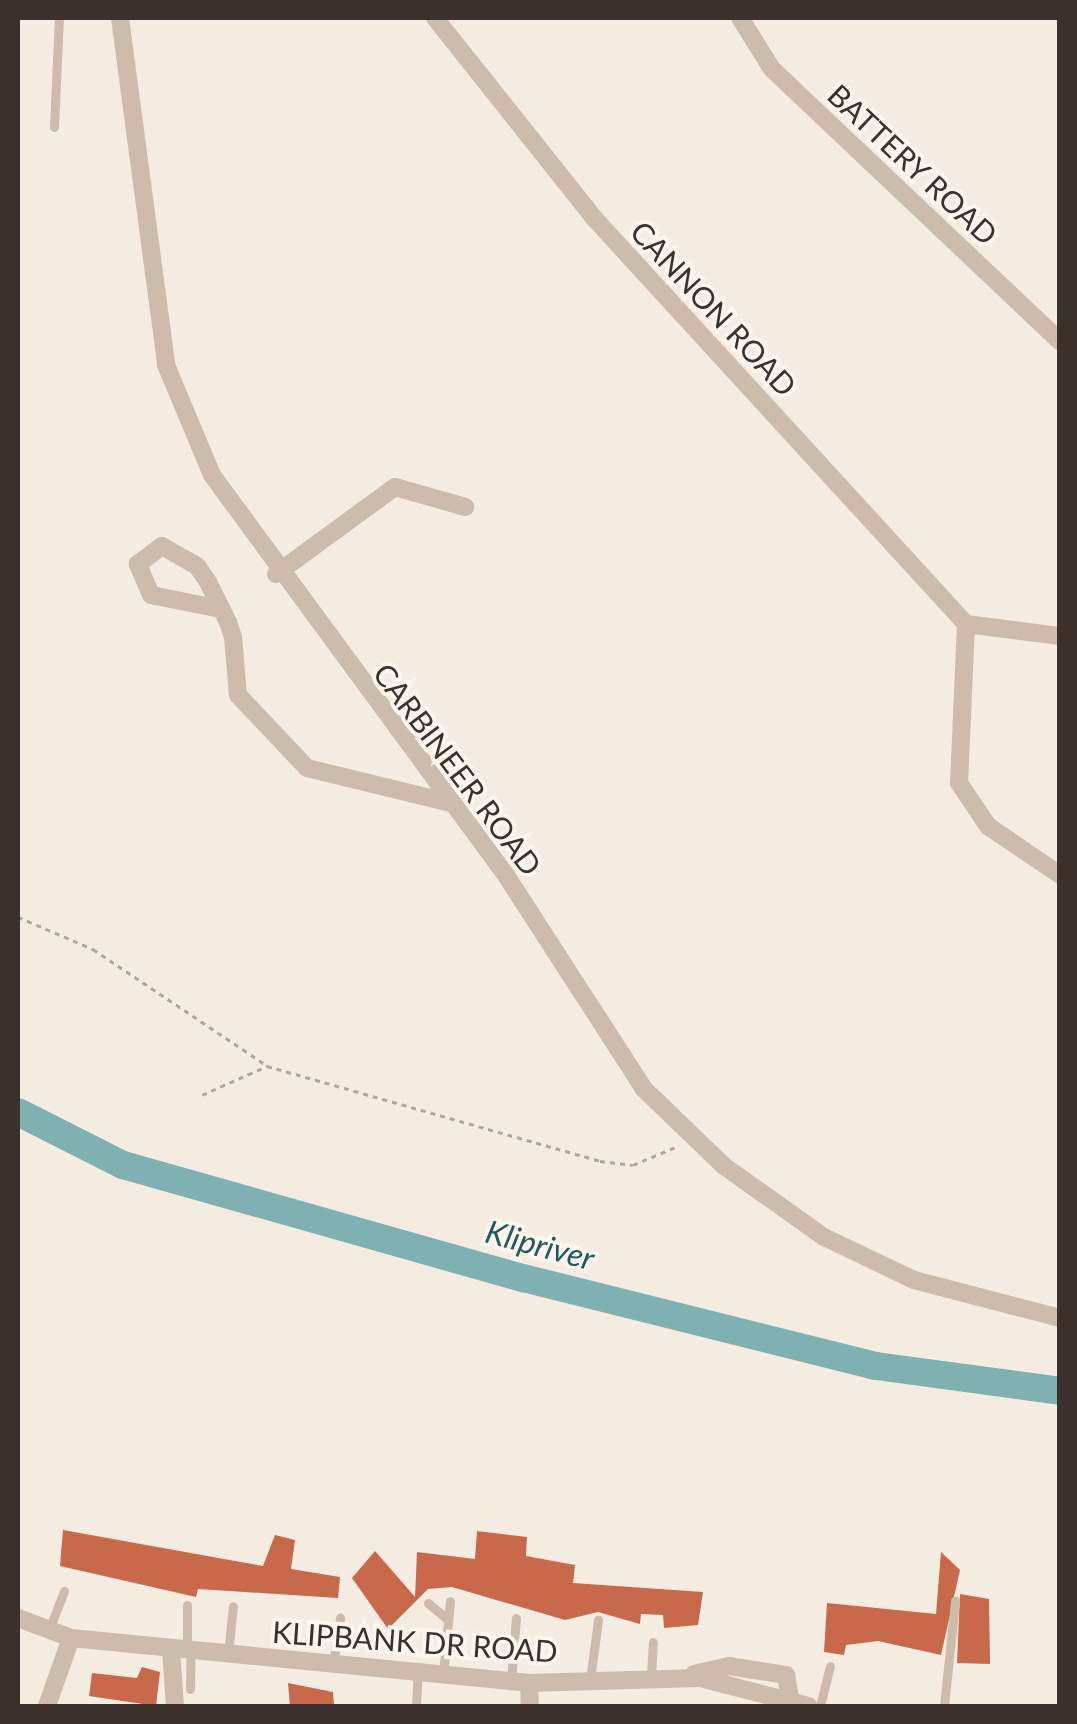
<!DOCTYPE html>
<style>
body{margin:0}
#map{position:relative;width:1077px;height:1724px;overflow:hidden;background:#f4ebe1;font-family:Lato,sans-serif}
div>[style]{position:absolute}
.river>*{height:28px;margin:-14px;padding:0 14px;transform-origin:14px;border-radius:14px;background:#7fb0b2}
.building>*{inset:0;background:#c8694b}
.path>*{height:2.5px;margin-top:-1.25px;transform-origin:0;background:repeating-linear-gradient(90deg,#b9a596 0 5px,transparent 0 10px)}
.service>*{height:9px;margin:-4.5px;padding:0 4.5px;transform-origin:4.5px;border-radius:4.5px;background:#cdbbac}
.minor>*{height:18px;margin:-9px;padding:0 9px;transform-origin:9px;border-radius:9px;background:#cdbbac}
span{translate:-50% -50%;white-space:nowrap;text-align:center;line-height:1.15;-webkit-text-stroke:8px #fbf5ee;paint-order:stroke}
.street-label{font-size:30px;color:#3b302b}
.water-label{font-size:32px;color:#1f5a5e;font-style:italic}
.frame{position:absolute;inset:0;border:20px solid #3b302b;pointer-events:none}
</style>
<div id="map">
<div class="river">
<i style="left:18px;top:1112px;width:118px;rotate:26.8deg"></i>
<i style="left:123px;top:1165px;width:416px;rotate:15.8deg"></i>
<i style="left:523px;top:1278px;width:364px;rotate:14deg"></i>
<i style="left:876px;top:1366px;width:186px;rotate:7.7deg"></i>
</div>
<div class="building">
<i style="clip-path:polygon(63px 1530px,263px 1566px,275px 1535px,295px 1540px,291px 1569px,340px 1577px,338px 1598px,198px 1589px,196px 1597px,60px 1566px)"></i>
<i style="clip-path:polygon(477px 1531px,527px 1537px,526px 1556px,575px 1565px,573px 1583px,703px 1592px,698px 1625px,664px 1628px,663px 1615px,641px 1614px,640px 1624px,598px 1612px,565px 1620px,452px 1587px,428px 1589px,388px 1629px,352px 1578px,375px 1551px,415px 1597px,417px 1552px,475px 1559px)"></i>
<i style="clip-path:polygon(941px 1552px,960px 1570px,941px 1655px,878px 1641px,846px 1645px,844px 1655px,824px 1652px,827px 1603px,936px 1614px)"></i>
<i style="clip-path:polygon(960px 1594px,989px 1599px,990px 1664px,957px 1663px)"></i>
<i style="clip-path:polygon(142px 1667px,160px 1672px,156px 1706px,89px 1696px,92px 1673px,137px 1678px)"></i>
<i style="clip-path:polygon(288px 1683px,333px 1692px,334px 1706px,290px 1706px)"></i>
</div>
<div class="path">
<i style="left:18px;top:917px;width:82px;rotate:23.1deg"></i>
<i style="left:93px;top:949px;width:208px;rotate:33.8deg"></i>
<i style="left:202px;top:1095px;width:71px;rotate:-24deg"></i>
<i style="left:267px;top:1066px;width:346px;rotate:15.9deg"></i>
<i style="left:600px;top:1161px;width:33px;rotate:7deg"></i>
<i style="left:633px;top:1165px;width:49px;rotate:-22.9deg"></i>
</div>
<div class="service">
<i style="left:54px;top:127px;width:109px;rotate:-87.4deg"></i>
<i style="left:428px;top:1603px;width:26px;rotate:40deg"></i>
<i style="left:187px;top:1605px;width:45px;rotate:90deg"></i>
<i style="left:49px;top:1630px;width:42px;rotate:-69deg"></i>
<i style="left:228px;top:1654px;width:48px;rotate:-84.1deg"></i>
<i style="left:333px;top:1664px;width:47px;rotate:-81.3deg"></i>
<i style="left:443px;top:1675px;width:74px;rotate:-84.6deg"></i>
<i style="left:651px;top:1677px;width:35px;rotate:-87deg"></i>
<i style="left:590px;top:1680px;width:61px;rotate:-82.4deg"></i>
<i style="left:511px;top:1681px;width:63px;rotate:-85.5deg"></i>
<i style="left:190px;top:1689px;width:39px;rotate:-89deg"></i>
<i style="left:416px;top:1706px;width:34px;rotate:-87deg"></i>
<i style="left:820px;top:1706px;width:41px;rotate:-76deg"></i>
<i style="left:944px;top:1706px;width:106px;rotate:-84deg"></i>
</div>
<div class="minor">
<i style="left:120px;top:18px;width:350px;rotate:82.4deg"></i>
<i style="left:166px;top:365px;width:119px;rotate:67.3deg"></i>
<i style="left:212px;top:475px;width:499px;rotate:53.7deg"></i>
<i style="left:507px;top:877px;width:252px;rotate:57.1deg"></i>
<i style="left:644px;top:1089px;width:111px;rotate:43.9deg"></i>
<i style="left:724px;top:1166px;width:123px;rotate:35.4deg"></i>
<i style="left:824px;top:1237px;width:100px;rotate:25.5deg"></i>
<i style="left:914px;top:1280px;width:151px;rotate:14.6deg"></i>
<i style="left:435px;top:18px;width:256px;rotate:51.5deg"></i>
<i style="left:594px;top:218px;width:551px;rotate:47.5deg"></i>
<i style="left:966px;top:624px;width:95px;rotate:7.3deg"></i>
<i style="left:740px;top:18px;width:60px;rotate:57.9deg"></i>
<i style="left:772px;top:69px;width:396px;rotate:43.4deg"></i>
<i style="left:276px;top:574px;width:147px;rotate:-36.2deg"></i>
<i style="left:395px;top:487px;width:73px;rotate:15.9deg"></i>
<i style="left:221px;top:609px;width:71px;rotate:-168.7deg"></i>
<i style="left:151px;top:595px;width:34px;rotate:-113deg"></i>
<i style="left:138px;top:564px;width:30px;rotate:-37deg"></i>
<i style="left:162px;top:546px;width:40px;rotate:29.7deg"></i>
<i style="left:197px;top:566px;width:19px;rotate:55deg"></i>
<i style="left:208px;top:582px;width:45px;rotate:63.4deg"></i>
<i style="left:228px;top:622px;width:16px;rotate:72deg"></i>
<i style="left:233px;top:637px;width:58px;rotate:85.1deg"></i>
<i style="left:238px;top:695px;width:100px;rotate:46.6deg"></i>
<i style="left:307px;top:768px;width:148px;rotate:13.7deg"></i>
<i style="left:966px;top:624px;width:159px;rotate:92.5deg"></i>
<i style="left:959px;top:783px;width:52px;rotate:56deg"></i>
<i style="left:988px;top:826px;width:87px;rotate:34.2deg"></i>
<i style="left:18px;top:1618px;width:57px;rotate:20.7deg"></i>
<i style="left:71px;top:1638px;width:460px;rotate:5.6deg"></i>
<i style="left:529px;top:1683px;width:171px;rotate:-1.7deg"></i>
<i style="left:700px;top:1678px;width:112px;rotate:14.5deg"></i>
<i style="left:171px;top:1649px;width:57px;rotate:86deg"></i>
<i style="left:694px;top:1674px;width:36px;rotate:-13deg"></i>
<i style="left:729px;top:1666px;width:58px;rotate:9deg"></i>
<i style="left:786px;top:1675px;width:27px;rotate:80deg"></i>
<i style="left:529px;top:1683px;width:23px;rotate:88deg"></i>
<i style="left:47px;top:1706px;width:72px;rotate:-70.6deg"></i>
</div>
<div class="street-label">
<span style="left:913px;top:164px;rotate:43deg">BATTERY ROAD</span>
<span style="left:714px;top:308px;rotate:47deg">CANNON ROAD</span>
<span style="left:458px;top:769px;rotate:53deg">CARBINEER ROAD</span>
<span style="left:415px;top:1641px;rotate:4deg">KLIPBANK DR ROAD</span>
</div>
<div class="water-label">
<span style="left:540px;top:1245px;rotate:15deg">Klipriver</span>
</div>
<div class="frame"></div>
</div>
